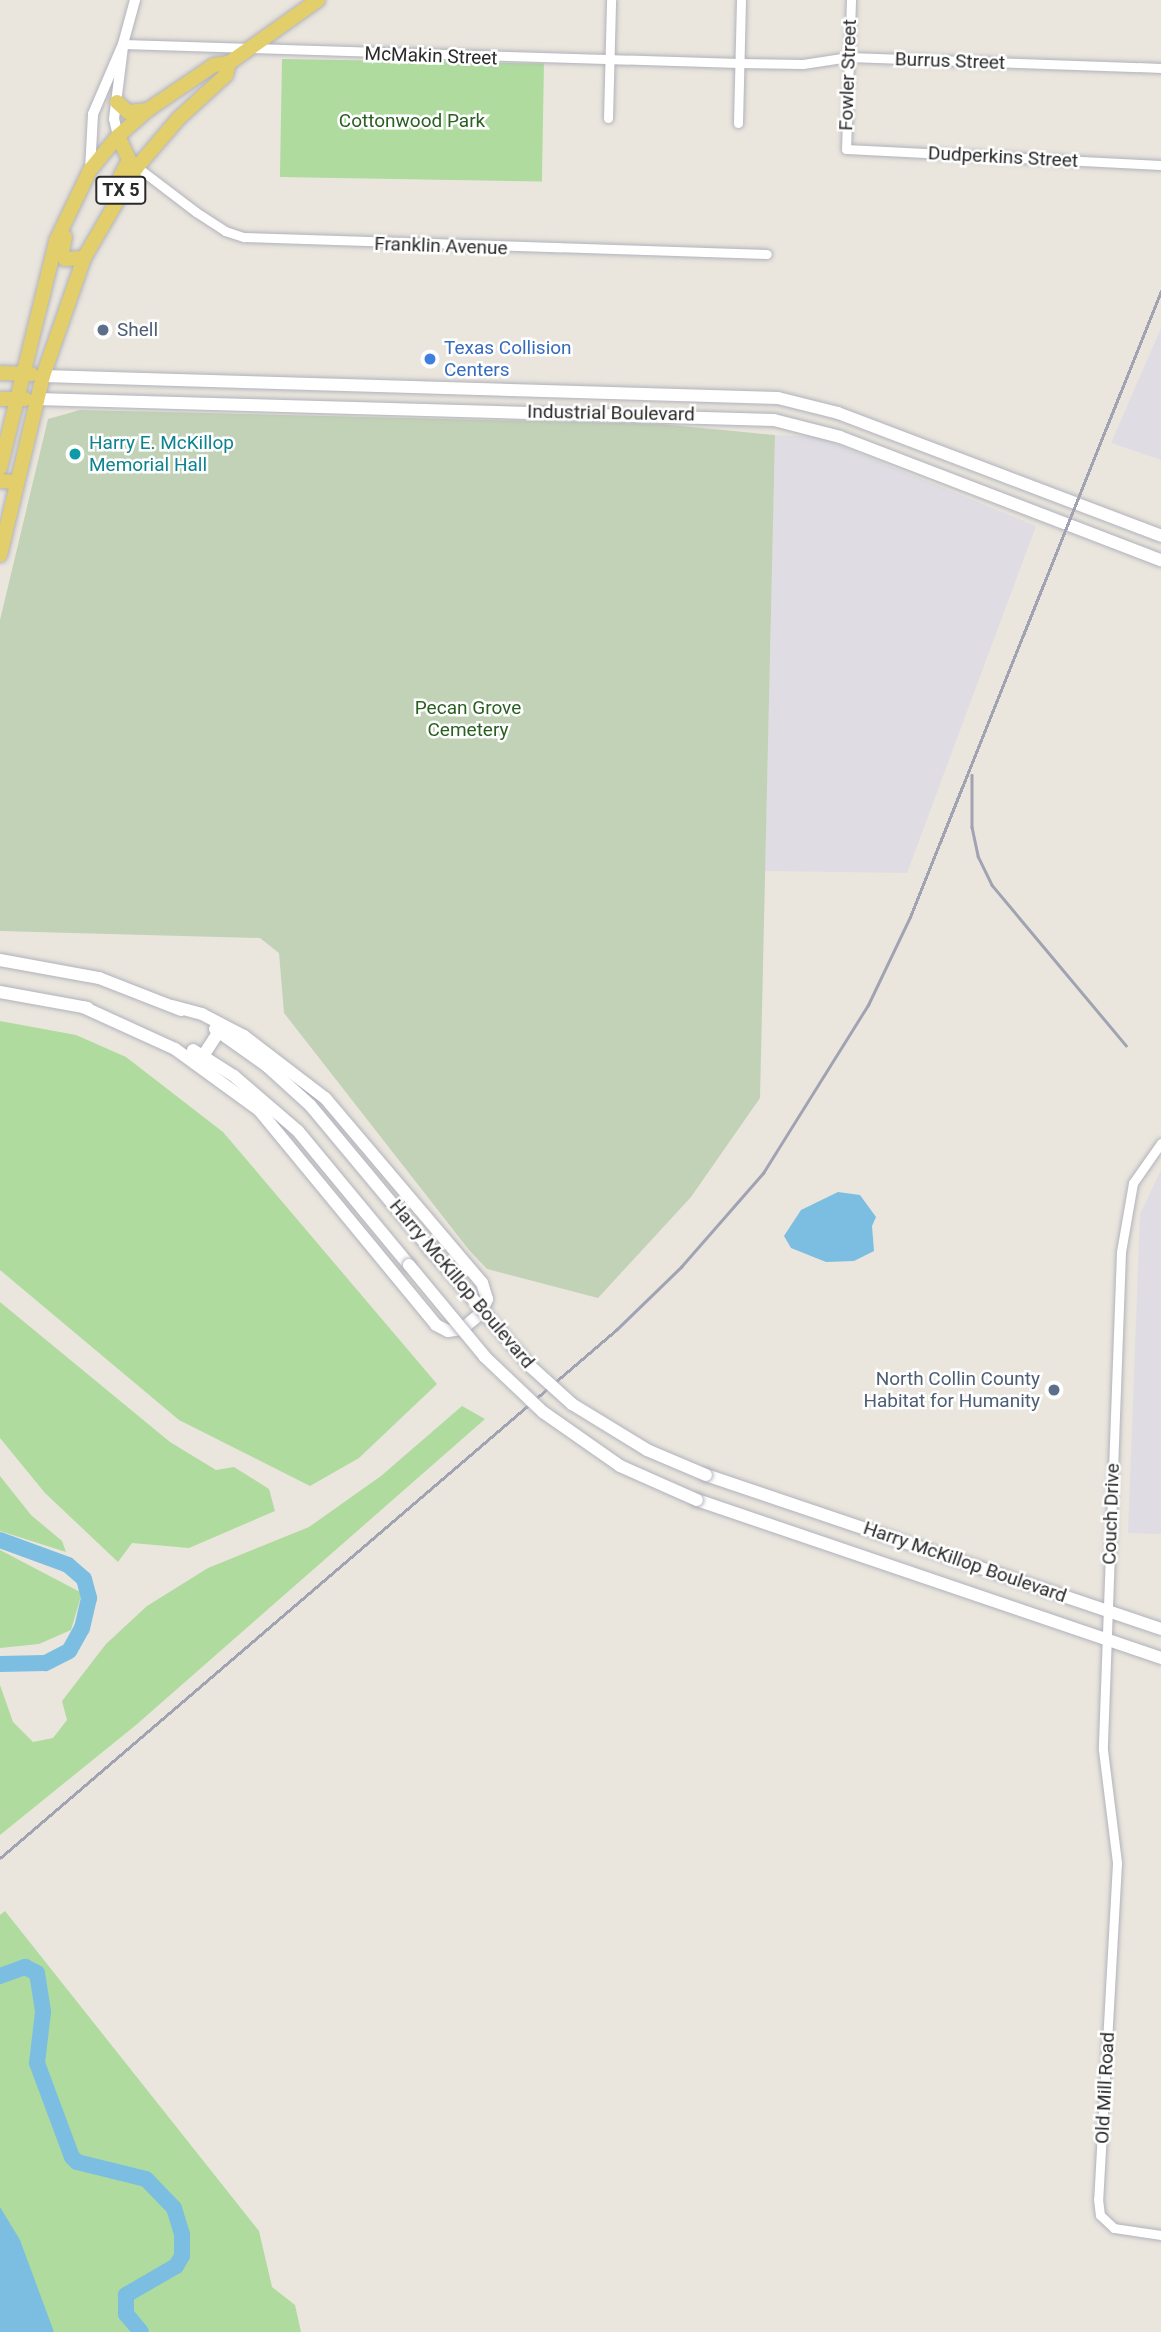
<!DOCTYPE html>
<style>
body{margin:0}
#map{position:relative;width:1161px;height:2332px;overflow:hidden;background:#eae6dd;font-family:Roboto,sans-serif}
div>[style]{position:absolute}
.industrial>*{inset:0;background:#dfdde3}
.green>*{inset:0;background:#afdb9f;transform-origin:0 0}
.cemetery>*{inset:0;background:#c2d2b6}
.water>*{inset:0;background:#7bbee2}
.river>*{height:16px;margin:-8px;padding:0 8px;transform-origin:8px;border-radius:8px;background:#7bbee2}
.roads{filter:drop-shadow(0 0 2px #b1b2bc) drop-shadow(0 0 2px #b1b2bc)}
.minor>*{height:9px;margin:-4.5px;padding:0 4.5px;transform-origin:4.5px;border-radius:4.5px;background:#fff}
.tertiary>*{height:10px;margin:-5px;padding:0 5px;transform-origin:5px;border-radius:5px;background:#fff}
.secondary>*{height:12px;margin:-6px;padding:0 6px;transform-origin:6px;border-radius:6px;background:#fff}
.primary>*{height:14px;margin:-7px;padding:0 7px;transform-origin:7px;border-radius:7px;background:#e2cf6b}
.rail>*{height:2.5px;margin:-1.25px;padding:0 1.25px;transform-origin:1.25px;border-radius:1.25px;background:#a1a2b2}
.bridges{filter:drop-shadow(0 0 2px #b1b2bc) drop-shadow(0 0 2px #b1b2bc)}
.secondary-bridge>*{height:12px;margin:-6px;padding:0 6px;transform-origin:6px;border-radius:6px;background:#fff}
.dots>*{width:19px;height:19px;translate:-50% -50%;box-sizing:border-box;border:4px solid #fff;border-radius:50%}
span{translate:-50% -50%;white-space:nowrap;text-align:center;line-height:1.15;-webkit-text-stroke:5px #fff;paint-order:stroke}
.shield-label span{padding:2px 5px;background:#fff;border:2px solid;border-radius:5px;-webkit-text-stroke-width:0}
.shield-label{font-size:18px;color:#2a2a2a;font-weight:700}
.street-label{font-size:19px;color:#2a2a2a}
.park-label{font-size:19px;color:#2a5f22}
.service-label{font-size:19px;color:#4e5e75}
.left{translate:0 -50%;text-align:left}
.right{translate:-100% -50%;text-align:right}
.shop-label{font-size:19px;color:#366cbe}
.culture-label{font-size:19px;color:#0d838f}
</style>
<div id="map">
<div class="industrial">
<i style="clip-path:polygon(1161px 328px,1161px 460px,1111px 443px)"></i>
<i style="clip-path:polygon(775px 435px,819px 437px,1036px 526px,907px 873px,765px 871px)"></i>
<i style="clip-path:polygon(1161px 1170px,1161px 1534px,1128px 1533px,1140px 1214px)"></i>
</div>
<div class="green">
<i style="left:282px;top:59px;width:262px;height:118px;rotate:1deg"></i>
<i style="clip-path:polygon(0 1021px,76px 1035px,126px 1057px,223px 1132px,437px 1384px,359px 1458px,310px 1486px,179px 1420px,0 1270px)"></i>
<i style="clip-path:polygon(0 1302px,170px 1442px,216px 1470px,234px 1467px,269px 1489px,275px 1511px,189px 1548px,132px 1543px,118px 1562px,45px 1493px,0 1438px)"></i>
<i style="clip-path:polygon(462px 1406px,485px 1419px,136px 1725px,0 1835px,0 1685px,13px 1722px,33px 1742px,53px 1738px,67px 1720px,62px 1701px,106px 1644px,147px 1606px,208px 1568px,309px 1527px,381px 1476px)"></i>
<i style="clip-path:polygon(0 1476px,31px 1515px,62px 1541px,66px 1552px,0 1531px)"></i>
<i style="clip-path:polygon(0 1550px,82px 1593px,71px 1630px,39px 1644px,0 1648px)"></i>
<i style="clip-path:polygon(5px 1911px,259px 2231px,272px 2287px,295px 2305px,301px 2332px,0 2332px,0 1915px)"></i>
</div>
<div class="cemetery">
<i style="clip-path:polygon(80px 410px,660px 424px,775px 435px,760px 1098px,691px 1197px,598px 1298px,487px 1269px,469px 1250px,284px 1013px,279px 953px,260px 938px,0 931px,0 620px,48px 419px)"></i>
</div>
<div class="water">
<i style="clip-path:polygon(838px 1192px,860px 1195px,876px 1217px,872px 1226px,874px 1251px,854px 1261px,826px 1262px,791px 1248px,784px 1236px,801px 1210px)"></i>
<i style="clip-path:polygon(0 2207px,20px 2240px,54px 2332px,0 2332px)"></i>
</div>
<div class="river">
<i style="left:0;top:1540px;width:72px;rotate:20.2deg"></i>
<i style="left:68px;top:1565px;width:21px;rotate:41deg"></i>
<i style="left:84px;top:1579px;width:20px;rotate:75deg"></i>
<i style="left:89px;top:1598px;width:31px;rotate:103deg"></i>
<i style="left:82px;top:1628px;width:26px;rotate:119deg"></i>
<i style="left:69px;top:1651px;width:27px;rotate:153deg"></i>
<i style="left:45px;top:1663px;width:45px;rotate:178.7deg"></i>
<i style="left:0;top:1976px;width:27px;rotate:-20deg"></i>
<i style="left:25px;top:1967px;width:13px;rotate:27deg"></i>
<i style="left:37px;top:1973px;width:39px;rotate:81deg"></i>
<i style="left:43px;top:2012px;width:51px;rotate:96.7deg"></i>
<i style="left:37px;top:2063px;width:100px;rotate:69.6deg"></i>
<i style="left:72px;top:2157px;width:7px;rotate:45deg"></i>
<i style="left:77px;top:2162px;width:71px;rotate:13.8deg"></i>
<i style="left:146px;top:2179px;width:40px;rotate:46deg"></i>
<i style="left:174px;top:2208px;width:28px;rotate:73deg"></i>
<i style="left:182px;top:2235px;width:21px;rotate:90deg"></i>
<i style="left:182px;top:2256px;width:12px;rotate:121deg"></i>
<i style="left:176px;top:2266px;width:58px;rotate:149.9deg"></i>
<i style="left:126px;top:2295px;width:19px;rotate:90deg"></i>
<i style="left:126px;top:2314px;width:23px;rotate:50deg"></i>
</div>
<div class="roads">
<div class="minor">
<i style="left:851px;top:0;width:149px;rotate:91.9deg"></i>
<i style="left:846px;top:149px;width:315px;rotate:2.9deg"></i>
<i style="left:123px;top:44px;width:616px;rotate:1.77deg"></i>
<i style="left:739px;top:63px;width:64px;rotate:0.9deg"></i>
<i style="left:803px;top:64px;width:46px;rotate:-8.8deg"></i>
<i style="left:848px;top:57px;width:313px;rotate:2deg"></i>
<i style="left:608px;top:118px;width:118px;rotate:-88.5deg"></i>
<i style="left:738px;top:123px;width:123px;rotate:-88.6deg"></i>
<i style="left:137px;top:167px;width:74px;rotate:37.3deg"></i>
<i style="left:196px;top:212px;width:35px;rotate:33deg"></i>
<i style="left:225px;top:231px;width:20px;rotate:18deg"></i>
<i style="left:244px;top:237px;width:523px;rotate:1.86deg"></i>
<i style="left:1161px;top:1143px;width:49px;rotate:125deg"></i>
<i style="left:1133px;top:1183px;width:70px;rotate:99.9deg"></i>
<i style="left:1121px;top:1252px;width:498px;rotate:92.1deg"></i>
<i style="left:1103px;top:1750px;width:114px;rotate:82.9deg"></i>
<i style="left:1117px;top:1863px;width:337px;rotate:93.2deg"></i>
<i style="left:1098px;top:2199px;width:16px;rotate:83deg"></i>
<i style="left:1100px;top:2215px;width:19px;rotate:43deg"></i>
<i style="left:1114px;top:2228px;width:48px;rotate:8.5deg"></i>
</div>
<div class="tertiary">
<i style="left:118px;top:136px;width:17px;rotate:-103deg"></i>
<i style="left:114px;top:119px;width:73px;rotate:-82.9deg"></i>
<i style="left:90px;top:170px;width:56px;rotate:-86.9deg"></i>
<i style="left:93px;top:114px;width:76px;rotate:-66.8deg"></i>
<i style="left:123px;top:44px;width:46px;rotate:-74.7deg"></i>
</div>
<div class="secondary">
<i style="left:43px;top:376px;width:735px;rotate:1.71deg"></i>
<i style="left:778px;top:398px;width:62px;rotate:14deg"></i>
<i style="left:838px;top:413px;width:346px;rotate:20.8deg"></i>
<i style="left:36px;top:399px;width:738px;rotate:1.63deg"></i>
<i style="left:774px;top:420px;width:68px;rotate:14.4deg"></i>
<i style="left:840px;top:437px;width:344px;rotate:21deg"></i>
<i style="left:0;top:960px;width:101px;rotate:10.3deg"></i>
<i style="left:99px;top:978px;width:88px;rotate:21.3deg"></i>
<i style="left:0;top:992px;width:89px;rotate:10.3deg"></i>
<i style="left:83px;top:1007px;width:101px;rotate:24.5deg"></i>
<i style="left:175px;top:1049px;width:104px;rotate:36deg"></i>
<i style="left:259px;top:1110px;width:278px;rotate:50.5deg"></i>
<i style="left:436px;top:1325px;width:13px;rotate:27deg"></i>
<i style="left:448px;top:1331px;width:14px;rotate:-8deg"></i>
<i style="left:462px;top:1329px;width:26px;rotate:-40deg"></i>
<i style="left:482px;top:1312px;width:14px;rotate:-69deg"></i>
<i style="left:487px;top:1299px;width:17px;rotate:-107deg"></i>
<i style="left:482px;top:1283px;width:243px;rotate:-130.3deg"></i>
<i style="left:325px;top:1098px;width:102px;rotate:-142.6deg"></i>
<i style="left:244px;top:1036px;width:47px;rotate:-152.4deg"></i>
<i style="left:202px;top:1014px;width:30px;rotate:-165deg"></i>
<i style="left:215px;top:1029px;width:64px;rotate:35.4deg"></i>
<i style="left:267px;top:1066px;width:58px;rotate:42.2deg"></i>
<i style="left:310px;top:1105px;width:187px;rotate:50.2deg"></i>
<i style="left:193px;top:1050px;width:49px;rotate:32.4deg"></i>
<i style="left:234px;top:1076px;width:84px;rotate:40.7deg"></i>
<i style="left:298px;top:1131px;width:174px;rotate:50.4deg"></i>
<i style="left:203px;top:1056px;width:30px;rotate:-57deg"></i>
<i style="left:706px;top:1475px;width:480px;rotate:18.7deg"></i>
<i style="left:697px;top:1500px;width:490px;rotate:18.8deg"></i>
</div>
<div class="primary">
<i style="left:117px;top:102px;width:15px;rotate:42deg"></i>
<i style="left:128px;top:112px;width:20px;rotate:-6deg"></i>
<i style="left:118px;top:136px;width:26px;rotate:65deg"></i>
<i style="left:129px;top:160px;width:19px;rotate:118deg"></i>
<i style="left:65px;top:237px;width:16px;rotate:101deg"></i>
<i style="left:62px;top:253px;width:7px;rotate:63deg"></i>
<i style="left:65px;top:259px;width:19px;rotate:-3deg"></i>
<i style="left:0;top:373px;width:31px;rotate:2deg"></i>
<i style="left:0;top:399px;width:25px"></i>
<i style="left:0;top:468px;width:234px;rotate:-76.1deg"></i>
<i style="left:56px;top:241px;width:79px;rotate:-64.4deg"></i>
<i style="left:90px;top:170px;width:44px;rotate:-50.5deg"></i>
<i style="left:118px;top:136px;width:41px;rotate:-41.1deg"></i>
<i style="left:149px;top:109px;width:78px;rotate:-34.1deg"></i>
<i style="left:214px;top:65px;width:15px;rotate:-8deg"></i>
<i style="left:229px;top:63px;width:109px;rotate:-35.3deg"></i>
<i style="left:0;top:481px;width:15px;rotate:4deg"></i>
<i style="left:0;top:555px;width:184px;rotate:-76.5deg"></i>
<i style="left:43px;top:376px;width:125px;rotate:-70.8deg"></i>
<i style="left:84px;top:258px;width:105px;rotate:-59.8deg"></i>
<i style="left:137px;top:167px;width:65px;rotate:-49.4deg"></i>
<i style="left:179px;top:118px;width:64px;rotate:-42.5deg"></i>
<i style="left:226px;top:75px;width:12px;rotate:-76deg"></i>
</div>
</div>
<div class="rail">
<i style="left:972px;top:775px;width:52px;rotate:90deg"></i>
<i style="left:972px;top:827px;width:30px;rotate:78deg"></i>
<i style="left:978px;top:856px;width:32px;rotate:64deg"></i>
<i style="left:992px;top:885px;width:209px;rotate:50.1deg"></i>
<i style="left:0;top:1858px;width:811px;rotate:-40.6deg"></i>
<i style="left:616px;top:1330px;width:91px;rotate:-44.1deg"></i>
<i style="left:681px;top:1267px;width:125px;rotate:-48.9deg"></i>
<i style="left:763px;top:1173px;width:198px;rotate:-58deg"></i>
<i style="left:868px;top:1005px;width:98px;rotate:-64.5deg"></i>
<i style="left:910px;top:917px;width:674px;rotate:-68.15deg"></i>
</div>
<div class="bridges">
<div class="secondary-bridge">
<i style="left:430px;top:1249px;width:154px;rotate:49.5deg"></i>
<i style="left:530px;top:1366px;width:57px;rotate:42.1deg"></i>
<i style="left:572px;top:1404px;width:88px;rotate:31.5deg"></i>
<i style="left:647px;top:1450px;width:64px;rotate:23deg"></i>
<i style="left:409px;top:1265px;width:119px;rotate:50.4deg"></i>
<i style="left:485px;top:1357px;width:80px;rotate:43.5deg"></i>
<i style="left:543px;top:1412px;width:94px;rotate:35deg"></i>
<i style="left:620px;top:1466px;width:84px;rotate:23.8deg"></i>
</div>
</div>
<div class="dots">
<i style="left:103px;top:330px;background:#5c6f8a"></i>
<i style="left:430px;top:359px;background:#3f7fe0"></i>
<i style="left:75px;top:454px;background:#0f9aa8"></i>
<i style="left:1054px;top:1390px;background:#5c6f8a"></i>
</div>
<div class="shield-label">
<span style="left:121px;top:190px">TX 5</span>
</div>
<div class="street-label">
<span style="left:431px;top:56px;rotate:2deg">McMakin Street</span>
<span style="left:950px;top:61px;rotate:2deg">Burrus Street</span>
<span style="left:848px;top:75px;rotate:-88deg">Fowler Street</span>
<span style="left:1003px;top:157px;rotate:3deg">Dudperkins Street</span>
<span style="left:441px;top:246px;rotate:2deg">Franklin Avenue</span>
<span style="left:611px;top:413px;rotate:1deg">Industrial Boulevard</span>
<span style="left:462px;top:1284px;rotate:50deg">Harry McKillop Boulevard</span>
<span style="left:1111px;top:1514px;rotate:-88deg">Couch Drive</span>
<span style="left:965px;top:1562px;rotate:19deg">Harry McKillop Boulevard</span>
<span style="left:1105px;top:2088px;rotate:-87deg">Old Mill Road</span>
</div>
<div class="park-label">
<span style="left:412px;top:121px">Cottonwood Park</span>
<span style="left:468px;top:719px">Pecan Grove<br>Cemetery</span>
</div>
<div class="service-label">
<span class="left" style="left:117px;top:330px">Shell</span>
<span class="right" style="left:1040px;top:1390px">North Collin County<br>Habitat for Humanity</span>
</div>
<div class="shop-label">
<span class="left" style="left:444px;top:359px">Texas Collision<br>Centers</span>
</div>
<div class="culture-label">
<span class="left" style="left:89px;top:454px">Harry E. McKillop<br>Memorial Hall</span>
</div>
</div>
